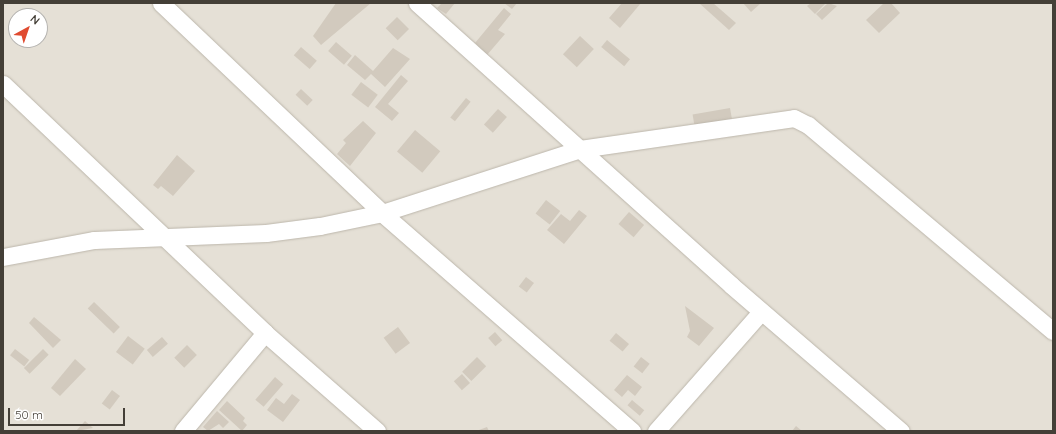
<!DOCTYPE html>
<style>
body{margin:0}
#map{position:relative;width:1056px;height:434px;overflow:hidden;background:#f2efe8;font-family:Quicksand,sans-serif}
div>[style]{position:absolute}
.residential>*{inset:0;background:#e5e0d6}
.building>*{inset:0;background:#d2cabe;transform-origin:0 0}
.roads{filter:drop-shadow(0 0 1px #bcb6ab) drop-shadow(0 0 1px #bcb6ab)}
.minor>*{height:17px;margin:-8.5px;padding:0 8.5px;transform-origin:8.5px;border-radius:8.5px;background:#fff}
span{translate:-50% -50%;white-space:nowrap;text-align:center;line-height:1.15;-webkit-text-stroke:3px #fff;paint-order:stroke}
.frame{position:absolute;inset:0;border:4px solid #443f37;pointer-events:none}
.north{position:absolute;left:8px;top:8px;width:40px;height:40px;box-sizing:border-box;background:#fff;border:1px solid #b4b2af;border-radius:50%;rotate:40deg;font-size:11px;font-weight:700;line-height:16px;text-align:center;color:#443f37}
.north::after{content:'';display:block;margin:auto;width:14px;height:18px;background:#e04b30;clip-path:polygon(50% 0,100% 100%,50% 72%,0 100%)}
.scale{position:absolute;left:8px;top:408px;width:117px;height:18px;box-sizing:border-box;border:2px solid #443f37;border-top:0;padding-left:5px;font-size:12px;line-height:14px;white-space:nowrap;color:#443f37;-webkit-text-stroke:3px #fff;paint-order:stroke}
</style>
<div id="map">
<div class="residential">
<i style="clip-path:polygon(evenodd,3px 3px,1053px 3px,1053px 431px,3px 431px,3px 3px,16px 16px,40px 16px,40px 40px,16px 40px,16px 16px)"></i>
</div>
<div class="building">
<i style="clip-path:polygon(336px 3px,371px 3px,321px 45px,313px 36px)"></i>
<i style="clip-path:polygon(442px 3px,455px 3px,446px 14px,437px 8px)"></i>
<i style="clip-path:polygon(504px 3px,517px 3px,512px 9px)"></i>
<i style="clip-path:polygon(622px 3px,641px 3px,620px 28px,609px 18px)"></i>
<i style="clip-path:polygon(699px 3px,713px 3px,736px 23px,729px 30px)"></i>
<i style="clip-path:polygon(743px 3px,761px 3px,751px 12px)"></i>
<i style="clip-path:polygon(811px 3px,826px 3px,815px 14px,807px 6px)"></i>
<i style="clip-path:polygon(828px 3px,837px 6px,822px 20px,816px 14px)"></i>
<i style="clip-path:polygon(884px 3px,891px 3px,900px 13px,879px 33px,866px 20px)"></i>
<i style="clip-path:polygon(504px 8px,511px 14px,498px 30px,505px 34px,487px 55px,475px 43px)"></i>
<i style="left:397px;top:17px;width:17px;height:16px;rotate:45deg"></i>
<i style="left:580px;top:36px;width:19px;height:25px;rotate:43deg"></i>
<i style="left:607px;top:40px;width:30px;height:9px;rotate:40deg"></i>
<i style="left:336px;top:42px;width:21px;height:12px;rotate:41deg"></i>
<i style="left:301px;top:47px;width:21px;height:11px;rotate:41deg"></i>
<i style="clip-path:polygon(393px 48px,410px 59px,385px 87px,371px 74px,365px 80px,347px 65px,355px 55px,373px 71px)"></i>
<i style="clip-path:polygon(401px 75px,408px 81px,388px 104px,399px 113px,392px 121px,375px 107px)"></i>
<i style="left:361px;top:82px;width:21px;height:16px;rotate:37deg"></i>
<i style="left:301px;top:89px;width:16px;height:8px;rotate:43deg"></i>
<i style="left:466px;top:98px;width:6px;height:25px;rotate:39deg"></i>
<i style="left:730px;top:108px;width:11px;height:38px;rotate:80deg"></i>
<i style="left:498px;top:109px;width:12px;height:21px;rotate:42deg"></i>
<i style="clip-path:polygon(363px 121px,376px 133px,350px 166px,337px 154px,346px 143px,343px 140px)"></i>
<i style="left:415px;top:130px;width:33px;height:28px;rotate:40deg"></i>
<i style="clip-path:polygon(177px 155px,195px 171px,173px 196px,161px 186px,158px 189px,153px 185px)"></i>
<i style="left:546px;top:200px;width:18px;height:17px;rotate:38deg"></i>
<i style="clip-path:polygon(579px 210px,587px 216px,564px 244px,547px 230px,561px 214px,570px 221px)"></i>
<i style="left:629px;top:212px;width:20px;height:16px;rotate:41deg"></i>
<i style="left:526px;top:277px;width:10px;height:12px;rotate:37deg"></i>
<i style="left:94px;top:302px;width:36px;height:9px;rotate:44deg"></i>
<i style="clip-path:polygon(685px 306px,714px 328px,699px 346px,687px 337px,690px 331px)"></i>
<i style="clip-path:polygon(34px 317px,61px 340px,53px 348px,29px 323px)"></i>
<i style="left:398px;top:327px;width:20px;height:18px;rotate:53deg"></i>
<i style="left:495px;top:332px;width:11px;height:9px;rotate:49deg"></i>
<i style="left:616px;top:333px;width:17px;height:10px;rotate:40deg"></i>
<i style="left:128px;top:336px;width:21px;height:20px;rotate:37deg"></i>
<i style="left:162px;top:337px;width:9px;height:20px;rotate:49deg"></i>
<i style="left:187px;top:345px;width:14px;height:18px;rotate:45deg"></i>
<i style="left:15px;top:349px;width:18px;height:8px;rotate:38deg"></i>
<i style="left:43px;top:349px;width:8px;height:27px;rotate:45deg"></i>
<i style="left:477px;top:357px;width:13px;height:21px;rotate:45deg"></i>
<i style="left:641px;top:357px;width:11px;height:12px;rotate:38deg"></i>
<i style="clip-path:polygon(75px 359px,86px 369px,60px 396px,51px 388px)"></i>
<i style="left:462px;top:374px;width:12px;height:11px;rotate:48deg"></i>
<i style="clip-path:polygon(627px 375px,642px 387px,635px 396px,628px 390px,622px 397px,614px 390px)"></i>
<i style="left:275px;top:377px;width:11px;height:30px;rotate:41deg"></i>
<i style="left:112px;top:390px;width:10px;height:17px;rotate:37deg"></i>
<i style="clip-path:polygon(292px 394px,300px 400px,283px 422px,267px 410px,276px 398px,284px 404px)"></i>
<i style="left:632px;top:400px;width:16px;height:7px;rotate:40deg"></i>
<i style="clip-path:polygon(227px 401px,245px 418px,243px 421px,247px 425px,242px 431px,219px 410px)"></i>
<i style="clip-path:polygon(217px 411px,229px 422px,223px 428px,219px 424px,208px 431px,203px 427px)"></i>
<i style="clip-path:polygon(85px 421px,93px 428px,76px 431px)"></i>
<i style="clip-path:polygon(796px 426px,802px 431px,792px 431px)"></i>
<i style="clip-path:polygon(487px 427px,489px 431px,479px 431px,479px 430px)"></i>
</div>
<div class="roads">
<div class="minor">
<i style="left:161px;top:3px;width:305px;rotate:43.5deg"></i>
<i style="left:382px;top:213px;width:332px;rotate:41.1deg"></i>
<i style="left:417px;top:3px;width:422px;rotate:41.9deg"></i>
<i style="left:731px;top:285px;width:224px;rotate:40.7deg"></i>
<i style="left:3px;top:84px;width:361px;rotate:43.5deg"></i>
<i style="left:265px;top:333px;width:149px;rotate:41.2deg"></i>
<i style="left:3px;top:257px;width:93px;rotate:-10.6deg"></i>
<i style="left:94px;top:240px;width:172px;rotate:-2.3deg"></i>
<i style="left:266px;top:233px;width:54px;rotate:-7.4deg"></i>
<i style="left:320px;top:226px;width:63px;rotate:-11.8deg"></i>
<i style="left:382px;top:213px;width:208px;rotate:-17.9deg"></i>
<i style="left:580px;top:149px;width:216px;rotate:-8.2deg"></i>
<i style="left:794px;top:118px;width:16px;rotate:27deg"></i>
<i style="left:808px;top:125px;width:320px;rotate:40.1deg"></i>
<i style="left:183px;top:431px;width:128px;rotate:-50.1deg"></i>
<i style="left:656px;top:431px;width:159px;rotate:-48.6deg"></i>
</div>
</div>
<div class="frame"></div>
<div class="north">N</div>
<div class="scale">50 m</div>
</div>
